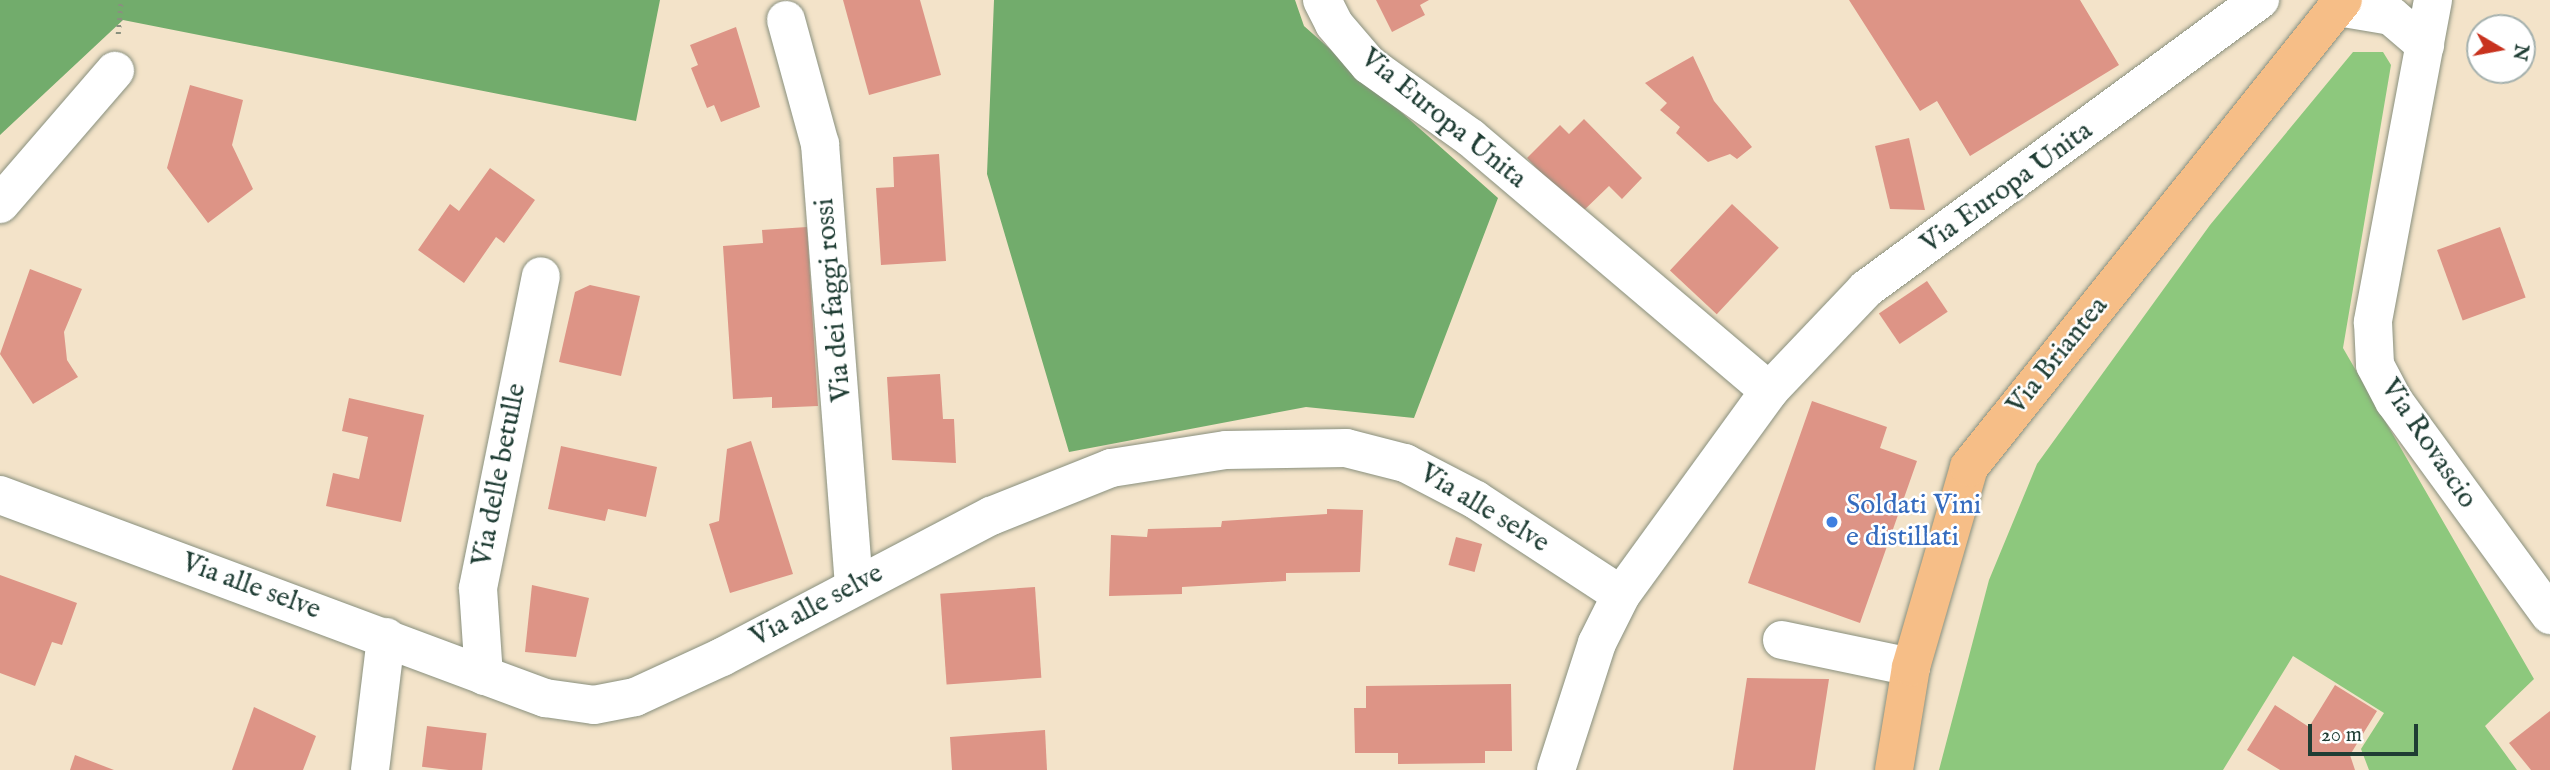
<!DOCTYPE html>
<style>
body{margin:0}
#map{position:relative;width:2550px;height:770px;overflow:hidden;background:#f3e3c9;font-family:"IM FELL English",serif}
div>[style]{position:absolute}
.green>*{inset:0;background:#8dc87d}
.forest>*{inset:0;background:#72ac6c}
.building>*{inset:0;background:#dd9486;transform-origin:0 0}
.path>*{height:4.5px;margin-top:-2.25px;transform-origin:0;background:repeating-linear-gradient(90deg,#89907e 0 2px,transparent 0 7px)}
.roads{filter:drop-shadow(0 0 2px #89907e) drop-shadow(0 0 2px #89907e)}
.minor>*{height:38px;margin:-19px;padding:0 19px;transform-origin:19px;border-radius:19px;background:#fff}
.major>*{height:38px;margin:-19px;padding:0 19px;transform-origin:19px;border-radius:19px;background:#f6be87}
.dots>*{width:19px;height:19px;translate:-50% -50%;box-sizing:border-box;border:4px solid #fff;border-radius:50%}
span{translate:-50% -50%;white-space:nowrap;text-align:center;line-height:1.15;-webkit-text-stroke:5px #fff;paint-order:stroke}
.street-label{font-size:28px;color:#1f3d34}
.shop-label{font-size:28px;color:#366cbe}
.left{translate:0 -50%;text-align:left}
.north{position:absolute;left:2466px;top:14px;width:70px;height:70px;box-sizing:border-box;background:#fff;border:2px solid #a5b1ae;border-radius:50%;rotate:100deg;font-size:19px;font-weight:700;line-height:28px;text-align:center;color:#1f3d34}
.north::after{content:'';display:block;margin:auto;width:24px;height:32px;background:#c8321e;clip-path:polygon(50% 0,100% 100%,50% 72%,0 100%)}
.scale{position:absolute;left:2308px;top:724px;width:110px;height:32px;box-sizing:border-box;border:4px solid #1f3d34;border-top:0;padding-left:9px;font-size:21px;line-height:24px;white-space:nowrap;color:#1f3d34;-webkit-text-stroke:5px #fff;paint-order:stroke}
</style>
<div id="map">
<div class="green">
<i style="clip-path:polygon(2353px 52px,2383px 52px,2391px 65px,2343px 348px,2534px 679px,2485px 726px,2517px 770px,2369px 770px,2361px 749px,2384px 713px,2293px 656px,2223px 770px,1939px 770px,1989px 580px,2037px 464px,2210px 225px)"></i>
</div>
<div class="forest">
<i style="clip-path:polygon(0 0,660px 0,636px 121px,123px 20px,0 135px)"></i>
<i style="clip-path:polygon(994px 0,1295px 0,1304px 26px,1498px 198px,1414px 418px,1306px 407px,1069px 452px,987px 174px)"></i>
</div>
<div class="building">
<i style="clip-path:polygon(843px 0,920px 0,941px 75px,869px 95px)"></i>
<i style="clip-path:polygon(1376px 0,1429px 0,1420px 5px,1425px 15px,1392px 32px)"></i>
<i style="clip-path:polygon(1849px 0,2080px 0,2119px 65px,1970px 156px,1937px 101px,1920px 111px)"></i>
<i style="clip-path:polygon(736px 27px,760px 107px,721px 122px,714px 105px,707px 108px,691px 68px,698px 65px,690px 45px)"></i>
<i style="clip-path:polygon(1693px 56px,1714px 101px,1752px 147px,1737px 159px,1730px 154px,1708px 162px,1676px 133px,1680px 127px,1660px 110px,1667px 103px,1645px 83px)"></i>
<i style="clip-path:polygon(190px 85px,243px 100px,232px 145px,253px 189px,208px 223px,167px 168px)"></i>
<i style="clip-path:polygon(1584px 119px,1642px 178px,1622px 199px,1609px 186px,1580px 214px,1527px 158px,1560px 125px,1569px 134px)"></i>
<i style="clip-path:polygon(1909px 138px,1925px 210px,1890px 209px,1875px 146px)"></i>
<i style="clip-path:polygon(939px 154px,946px 261px,881px 265px,876px 188px,894px 187px,893px 157px)"></i>
<i style="clip-path:polygon(490px 168px,535px 200px,504px 243px,496px 237px,464px 283px,418px 250px,450px 204px,459px 211px)"></i>
<i style="left:1732px;top:204px;width:64px;height:91px;rotate:43deg"></i>
<i style="clip-path:polygon(807px 227px,818px 406px,772px 408px,772px 397px,733px 399px,723px 246px,763px 243px,762px 230px)"></i>
<i style="left:2500px;top:227px;width:75px;height:67px;rotate:70deg"></i>
<i style="clip-path:polygon(30px 269px,82px 289px,64px 332px,67px 360px,78px 377px,33px 404px,0 354px)"></i>
<i style="left:1927px;top:281px;width:37px;height:58px;rotate:56deg"></i>
<i style="clip-path:polygon(590px 285px,640px 296px,621px 376px,559px 362px,575px 292px)"></i>
<i style="clip-path:polygon(940px 374px,943px 419px,954px 419px,956px 463px,892px 460px,887px 377px)"></i>
<i style="clip-path:polygon(349px 398px,424px 415px,401px 522px,326px 506px,333px 473px,359px 479px,368px 437px,342px 431px)"></i>
<i style="clip-path:polygon(1812px 401px,1887px 427px,1880px 448px,1917px 461px,1860px 623px,1748px 583px)"></i>
<i style="clip-path:polygon(751px 441px,793px 574px,730px 593px,709px 524px,719px 521px,727px 449px)"></i>
<i style="clip-path:polygon(561px 446px,657px 467px,646px 517px,608px 509px,605px 521px,548px 509px)"></i>
<i style="clip-path:polygon(1327px 509px,1363px 510px,1360px 572px,1286px 573px,1286px 581px,1182px 587px,1182px 594px,1109px 596px,1111px 535px,1147px 537px,1148px 529px,1221px 527px,1222px 521px,1327px 514px)"></i>
<i style="left:1456px;top:537px;width:27px;height:29px;rotate:15deg"></i>
<i style="clip-path:polygon(0 575px,77px 603px,62px 645px,52px 642px,35px 686px,0 673px)"></i>
<i style="clip-path:polygon(532px 585px,589px 598px,576px 657px,525px 652px)"></i>
<i style="left:1035px;top:587px;width:91px;height:95px;rotate:86deg"></i>
<i style="clip-path:polygon(1747px 678px,1829px 679px,1815px 770px,1733px 770px)"></i>
<i style="clip-path:polygon(1511px 684px,1512px 751px,1485px 751px,1485px 763px,1398px 764px,1398px 753px,1355px 753px,1354px 708px,1366px 708px,1366px 686px)"></i>
<i style="clip-path:polygon(2335px 685px,2377px 711px,2350px 755px,2355px 770px,2280px 770px,2247px 750px,2275px 705px,2309px 727px)"></i>
<i style="clip-path:polygon(254px 707px,316px 736px,303px 770px,232px 770px)"></i>
<i style="clip-path:polygon(2550px 711px,2550px 770px,2531px 770px,2509px 743px)"></i>
<i style="left:427px;top:726px;width:60px;height:41px;rotate:7deg"></i>
<i style="clip-path:polygon(1045px 730px,1047px 770px,952px 770px,950px 737px)"></i>
<i style="clip-path:polygon(75px 755px,114px 770px,70px 770px)"></i>
</div>
<div class="path">
<i style="left:118px;top:34px;width:34px;rotate:-85deg"></i>
</div>
<div class="roads">
<div class="minor">
<i style="left:1322px;top:0;width:27px;rotate:63deg"></i>
<i style="left:1334px;top:24px;width:54px;rotate:49.5deg"></i>
<i style="left:1369px;top:65px;width:125px;rotate:35.6deg"></i>
<i style="left:1471px;top:138px;width:391px;rotate:40.3deg"></i>
<i style="left:2433px;top:0;width:328px;rotate:100.6deg"></i>
<i style="left:2373px;top:322px;width:43px;rotate:87.3deg"></i>
<i style="left:2375px;top:365px;width:41px;rotate:62.2deg"></i>
<i style="left:2394px;top:401px;width:265px;rotate:53.9deg"></i>
<i style="left:2338px;top:7px;width:54px;rotate:9.6deg"></i>
<i style="left:2391px;top:16px;width:45px;rotate:40.5deg"></i>
<i style="left:786px;top:20px;width:129px;rotate:74.7deg"></i>
<i style="left:820px;top:144px;width:442px;rotate:85.6deg"></i>
<i style="left:0;top:204px;width:176px;rotate:-49.2deg"></i>
<i style="left:0;top:495px;width:582px;rotate:20.43deg"></i>
<i style="left:545px;top:698px;width:49px;rotate:8.1deg"></i>
<i style="left:594px;top:705px;width:42px;rotate:-11deg"></i>
<i style="left:635px;top:697px;width:96px;rotate:-24.7deg"></i>
<i style="left:722px;top:657px;width:304px;rotate:-27.7deg"></i>
<i style="left:991px;top:516px;width:129px;rotate:-21.8deg"></i>
<i style="left:1111px;top:468px;width:116px;rotate:-8.9deg"></i>
<i style="left:1226px;top:450px;width:120px;rotate:-1deg"></i>
<i style="left:1346px;top:448px;width:61px;rotate:14.3deg"></i>
<i style="left:1405px;top:463px;width:80px;rotate:27.5deg"></i>
<i style="left:1476px;top:500px;width:173px;rotate:33.2deg"></i>
<i style="left:1782px;top:640px;width:132px;rotate:11.8deg"></i>
<i style="left:484px;top:676px;width:88px;rotate:-93.9deg"></i>
<i style="left:478px;top:588px;width:318px;rotate:-78.6deg"></i>
<i style="left:370px;top:770px;width:134px;rotate:-83.1deg"></i>
<i style="left:1556px;top:770px;width:133px;rotate:-72.1deg"></i>
<i style="left:1597px;top:643px;width:54px;rotate:-63.4deg"></i>
<i style="left:1621px;top:595px;width:252px;rotate:-54deg"></i>
<i style="left:1769px;top:391px;width:141px;rotate:-46.4deg"></i>
<i style="left:1866px;top:289px;width:489px;rotate:-36.3deg"></i>
</div>
<div class="major">
<i style="left:1894px;top:770px;width:104px;rotate:-80.6deg"></i>
<i style="left:1911px;top:667px;width:208px;rotate:-73.8deg"></i>
<i style="left:1969px;top:467px;width:598px;rotate:-51.31deg"></i>
</div>
</div>
<div class="dots">
<i style="left:1832px;top:522px;background:#3f7fe0"></i>
</div>
<div class="street-label">
<span style="left:1443px;top:119px;rotate:39deg">Via Europa Unita</span>
<span style="left:2007px;top:188px;rotate:-36deg">Via Europa Unita</span>
<span style="left:834px;top:300px;rotate:-95deg">Via dei faggi rossi</span>
<span style="left:2058px;top:356px;rotate:-51deg">Via Briantea</span>
<span style="left:2428px;top:444px;rotate:56deg">Via Rovascio</span>
<span style="left:500px;top:475px;rotate:-79deg">Via delle betulle</span>
<span style="left:1484px;top:509px;rotate:31deg">Via alle selve</span>
<span style="left:251px;top:587px;rotate:20deg">Via alle selve</span>
<span style="left:817px;top:606px;rotate:-28deg">Via alle selve</span>
</div>
<div class="shop-label">
<span class="left" style="left:1846px;top:522px">Soldati Vini<br>e distillati</span>
</div>
<div class="north">N</div>
<div class="scale">20 m</div>
</div>
